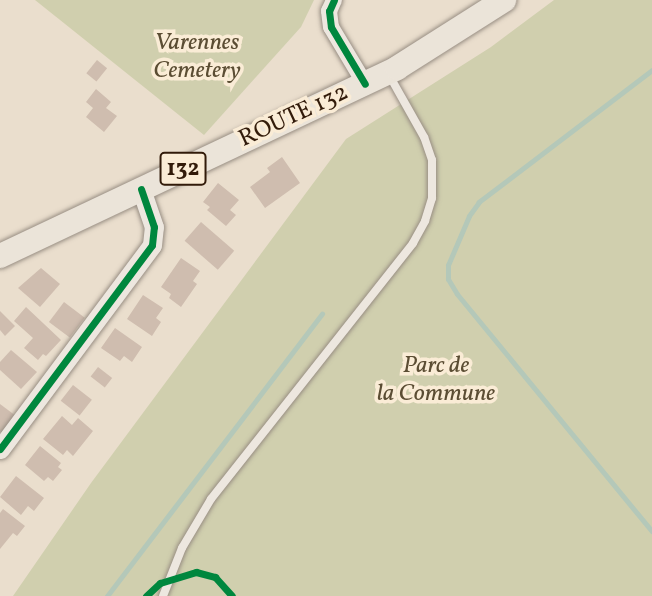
<!DOCTYPE html>
<style>
body{margin:0}
#map{position:relative;width:652px;height:596px;overflow:hidden;background:#eadecd;font-family:Vollkorn,serif}
div>[style]{position:absolute}
.green>*{inset:0;background:#d0cfae}
.stream>*{height:5px;margin:-2.5px;padding:0 2.5px;transform-origin:2.5px;border-radius:2.5px;background:#b4c8b9}
.building>*{inset:0;background:#cfbdaf;transform-origin:0 0}
.roads{filter:drop-shadow(0 0 2px #988e83) drop-shadow(0 0 2px #988e83)}
.service>*{height:8px;margin:-4px;padding:0 4px;transform-origin:4px;border-radius:4px;background:#ede7df}
.minor>*{height:16px;margin:-8px;padding:0 8px;transform-origin:8px;border-radius:8px;background:#ede7df}
.tertiary>*{height:19px;margin:-9.5px;padding:0 9.5px;transform-origin:9.5px;border-radius:9.5px;background:#ede7df}
.primary>*{height:24px;margin:-12px;padding:0 12px;transform-origin:12px;border-radius:12px;background:#ebe4d9}
.cycleway>*{height:7px;margin:-3.5px;padding:0 3.5px;transform-origin:3.5px;border-radius:3.5px;background:#00873e}
span{translate:-50% -50%;white-space:nowrap;text-align:center;line-height:1.15;-webkit-text-stroke:7px #faecd6;paint-order:stroke}
.shield-label span{padding:2px 5px;background:#faecd6;border:2px solid;border-radius:5px;-webkit-text-stroke-width:0}
.shield-label{font-size:23px;color:#321b0a;font-weight:700}
.park-label{font-size:24px;color:#5b4d33;font-style:italic}
.street-label{font-size:24px;color:#321b0a}
</style>
<div id="map">
<div class="green">
<i style="clip-path:polygon(35px 0,314px 0,301px 27px,204px 135px)"></i>
<i style="clip-path:polygon(554px 0,652px 0,652px 596px,13px 596px,91px 483px,346px 139px,491px 47px)"></i>
</div>
<div class="stream">
<i style="left:652px;top:70px;width:218px;rotate:142.7deg"></i>
<i style="left:479px;top:202px;width:17px;rotate:126deg"></i>
<i style="left:469px;top:216px;width:53px;rotate:113.2deg"></i>
<i style="left:448px;top:265px;width:14px;rotate:90deg"></i>
<i style="left:448px;top:279px;width:17px;rotate:59deg"></i>
<i style="left:457px;top:294px;width:307px;rotate:50.6deg"></i>
<i style="left:107px;top:596px;width:355px;rotate:-52.7deg"></i>
</div>
<div class="building">
<i style="left:97px;top:60px;width:13px;height:17px;rotate:39deg"></i>
<i style="clip-path:polygon(96px 89px,111px 102px,106px 108px,117px 116px,104px 132px,86px 117px,93px 108px,86px 102px)"></i>
<i style="clip-path:polygon(282px 157px,300px 183px,265px 208px,250px 187px,270px 172px,267px 168px)"></i>
<i style="clip-path:polygon(218px 183px,239px 200px,230px 210px,236px 215px,226px 226px,207px 210px,210px 207px,203px 202px)"></i>
<i style="left:201px;top:222px;width:44px;height:25px;rotate:41deg"></i>
<i style="clip-path:polygon(181px 258px,200px 271px,193px 281px,197px 284px,181px 307px,169px 298px,171px 294px,161px 287px)"></i>
<i style="clip-path:polygon(41px 268px,60px 284px,40px 307px,18px 288px)"></i>
<i style="clip-path:polygon(143px 295px,163px 308px,156px 318px,161px 322px,152px 336px,127px 319px)"></i>
<i style="left:64px;top:302px;width:26px;height:25px;rotate:37deg"></i>
<i style="clip-path:polygon(26px 307px,61px 340px,46px 356px,43px 354px,38px 360px,24px 348px,33px 338px,14px 321px)"></i>
<i style="clip-path:polygon(0 311px,15px 326px,5px 336px,0 330px)"></i>
<i style="clip-path:polygon(115px 328px,142px 347px,132px 362px,124px 356px,120px 361px,101px 348px)"></i>
<i style="clip-path:polygon(11px 350px,37px 372px,21px 389px,0 370px,0 362px)"></i>
<i style="left:98px;top:367px;width:18px;height:12px;rotate:38deg"></i>
<i style="left:73px;top:385px;width:24px;height:20px;rotate:38deg"></i>
<i style="clip-path:polygon(0 404px,16px 416px,2px 433px,0 431px)"></i>
<i style="clip-path:polygon(62px 416px,72px 425px,78px 418px,93px 431px,73px 456px,67px 450px,63px 455px,43px 439px)"></i>
<i style="clip-path:polygon(40px 446px,61px 463px,58px 467px,62px 470px,53px 481px,48px 477px,44px 481px,25px 465px)"></i>
<i style="clip-path:polygon(16px 476px,44px 498px,34px 511px,28px 506px,21px 515px,0 497px)"></i>
<i style="clip-path:polygon(3px 509px,25px 526px,17px 536px,13px 533px,0 549px,0 513px)"></i>
</div>
<div class="roads">
<div class="service">
<i style="left:163px;top:596px;width:52px;rotate:-68.4deg"></i>
<i style="left:182px;top:548px;width:57px;rotate:-59.4deg"></i>
<i style="left:211px;top:499px;width:326px;rotate:-51.7deg"></i>
<i style="left:413px;top:243px;width:25px;rotate:-61deg"></i>
<i style="left:425px;top:221px;width:24px;rotate:-73deg"></i>
<i style="left:432px;top:198px;width:38px;rotate:-90deg"></i>
<i style="left:432px;top:160px;width:24px;rotate:-109deg"></i>
<i style="left:424px;top:137px;width:71px;rotate:-119.4deg"></i>
</div>
<div class="minor">
<i style="left:334px;top:0;width:12px;rotate:114deg"></i>
<i style="left:329px;top:11px;width:16px;rotate:83deg"></i>
<i style="left:331px;top:27px;width:66px;rotate:59.2deg"></i>
</div>
<div class="tertiary">
<i style="left:0;top:449px;width:254px;rotate:-53.3deg"></i>
<i style="left:152px;top:245px;width:18px;rotate:-84deg"></i>
<i style="left:154px;top:227px;width:40px;rotate:-108.9deg"></i>
</div>
<div class="primary">
<i style="left:0;top:256px;width:439px;rotate:-25.3deg"></i>
<i style="left:397px;top:68px;width:127px;rotate:-32.4deg"></i>
</div>
</div>
<div class="cycleway">
<i style="left:334px;top:0;width:12px;rotate:114deg"></i>
<i style="left:329px;top:11px;width:16px;rotate:83deg"></i>
<i style="left:331px;top:27px;width:66px;rotate:59.2deg"></i>
<i style="left:0;top:449px;width:254px;rotate:-53.3deg"></i>
<i style="left:152px;top:245px;width:18px;rotate:-84deg"></i>
<i style="left:154px;top:227px;width:40px;rotate:-108.9deg"></i>
<i style="left:146px;top:596px;width:19px;rotate:-43deg"></i>
<i style="left:160px;top:583px;width:38px;rotate:-17deg"></i>
<i style="left:196px;top:572px;width:20px;rotate:15deg"></i>
<i style="left:215px;top:577px;width:25px;rotate:48deg"></i>
</div>
<div class="shield-label">
<span style="left:183px;top:169px">132</span>
</div>
<div class="park-label">
<span style="left:197px;top:58px">Varennes<br>Cemetery</span>
<span style="left:436px;top:381px">Parc de<br>la Commune</span>
</div>
<div class="street-label">
<span style="left:294px;top:117px;rotate:-25deg">ROUTE 132</span>
</div>
</div>
